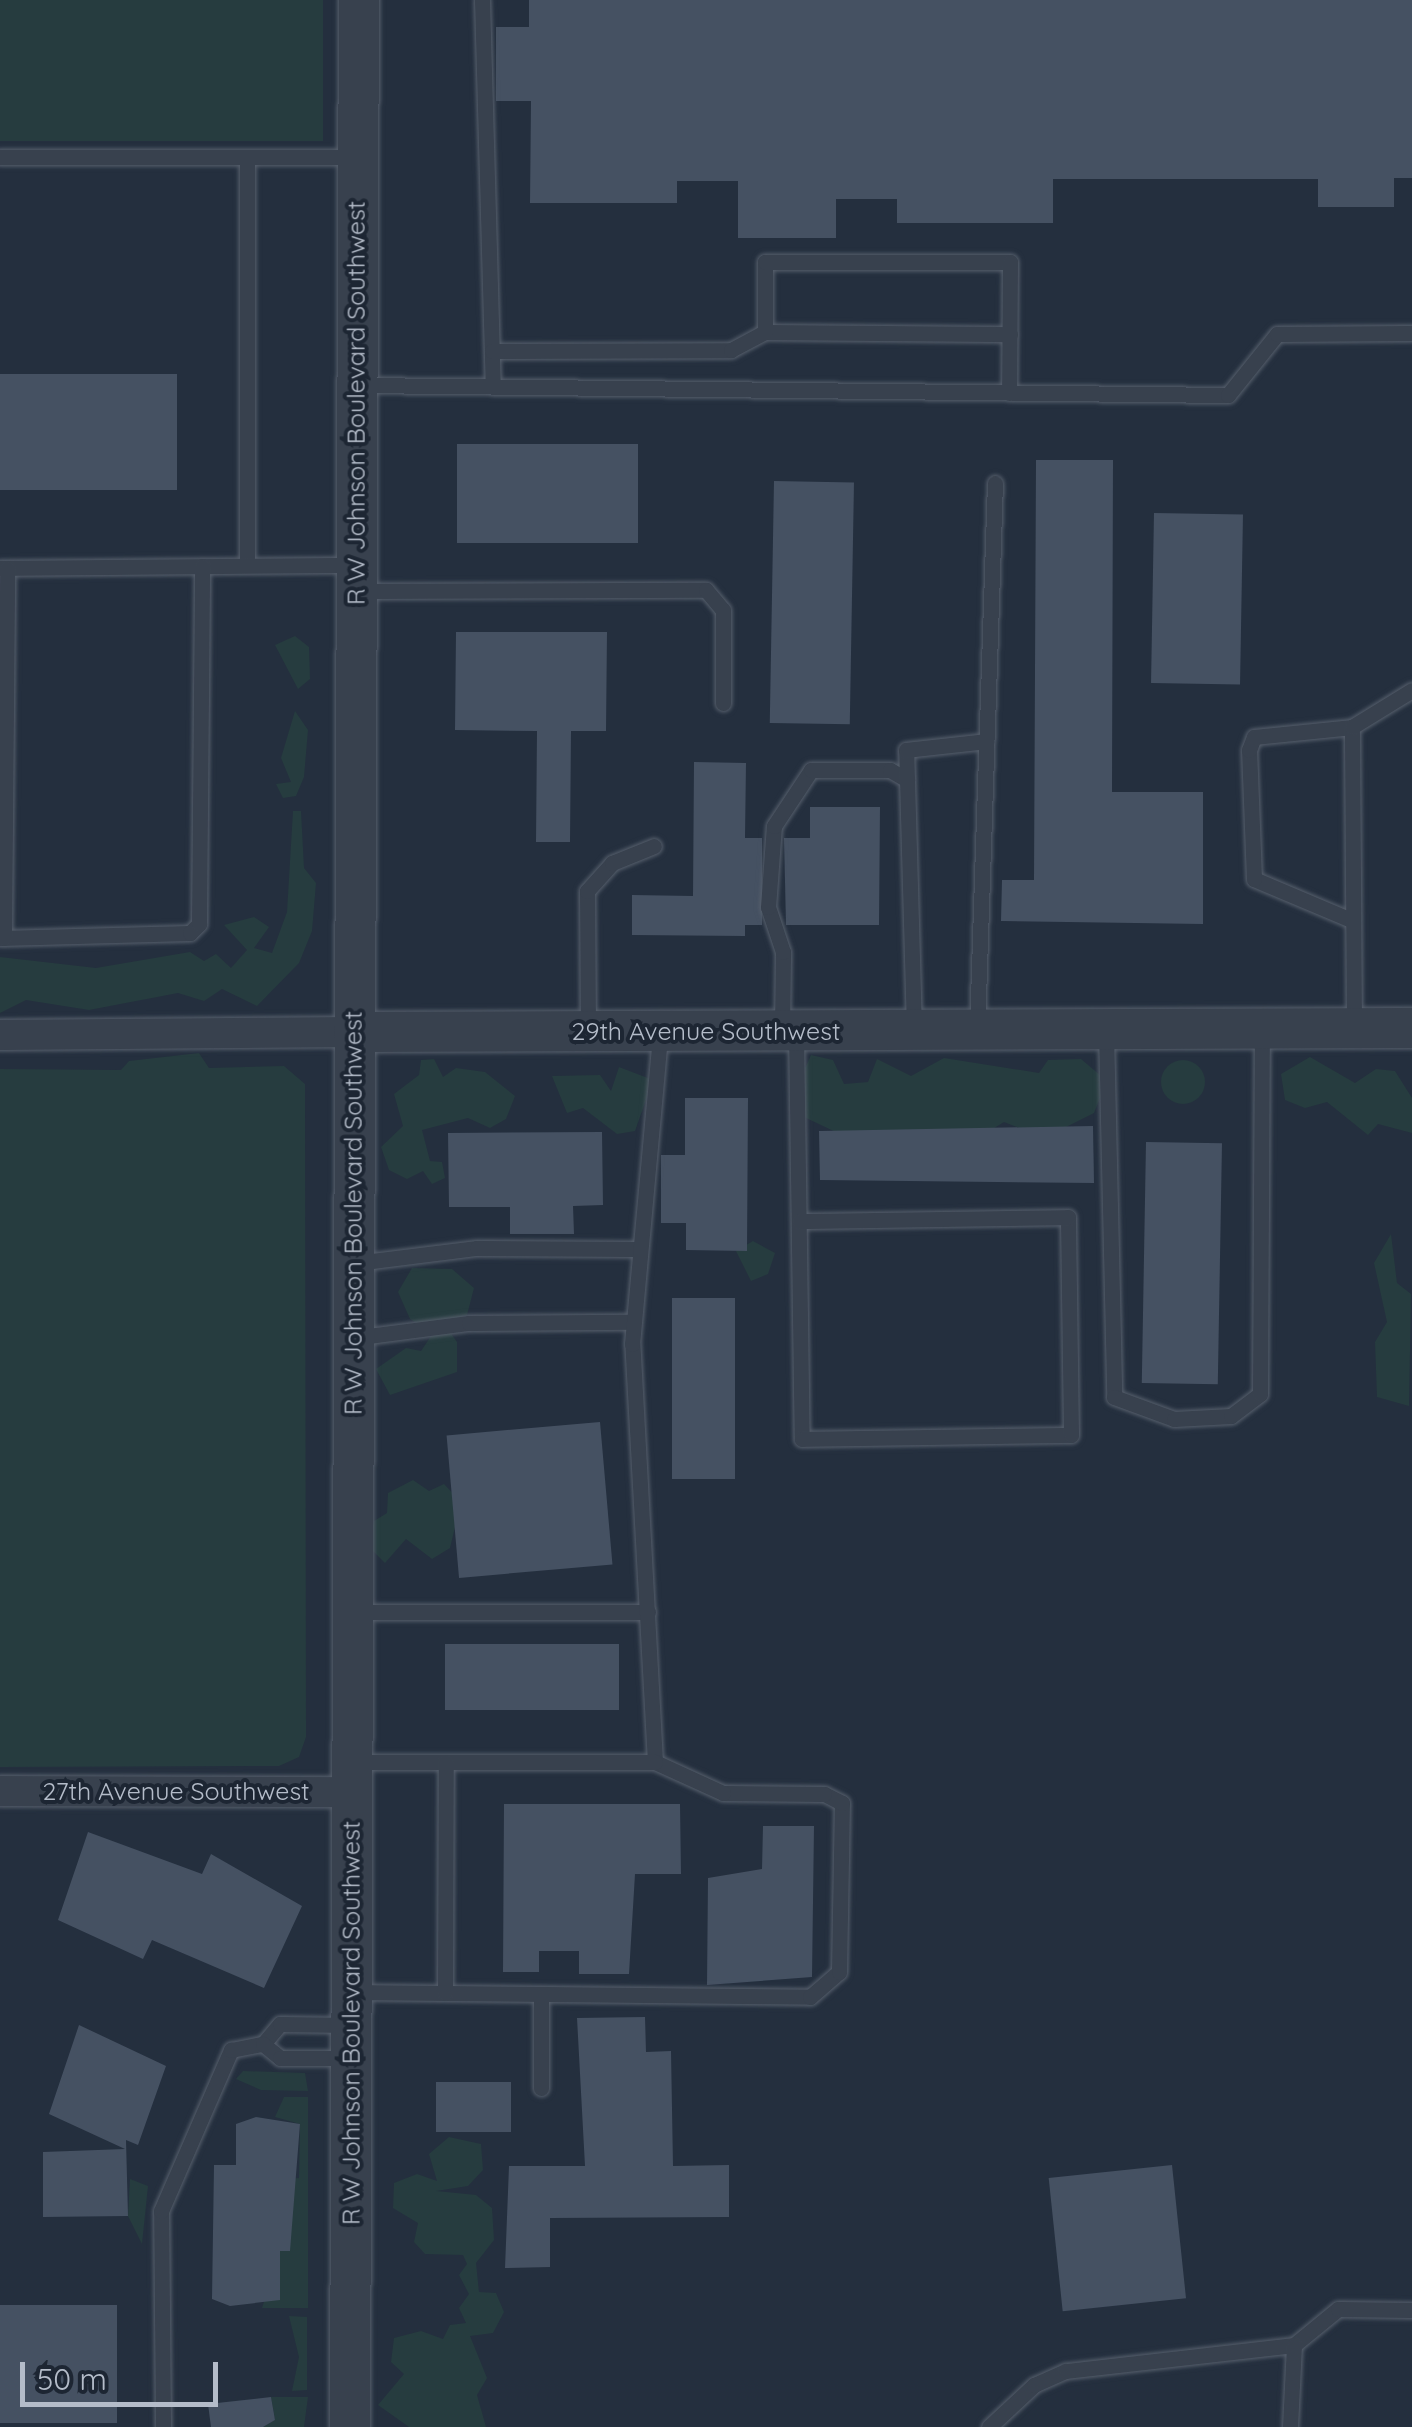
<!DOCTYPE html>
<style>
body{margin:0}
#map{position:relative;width:1412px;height:2427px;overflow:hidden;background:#242f3e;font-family:Quicksand,sans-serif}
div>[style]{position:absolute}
.green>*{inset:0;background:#263c3f;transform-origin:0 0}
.round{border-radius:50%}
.building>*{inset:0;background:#455162;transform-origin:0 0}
.roads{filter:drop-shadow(0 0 2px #565f6c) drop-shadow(0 0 2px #565f6c)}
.service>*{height:15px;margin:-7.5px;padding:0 7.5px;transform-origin:7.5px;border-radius:7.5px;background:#38414e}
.minor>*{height:30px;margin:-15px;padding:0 15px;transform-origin:15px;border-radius:15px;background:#38414e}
.tertiary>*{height:40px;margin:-20px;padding:0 20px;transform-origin:20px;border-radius:20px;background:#38414e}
span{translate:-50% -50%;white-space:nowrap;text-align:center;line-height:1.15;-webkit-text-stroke:8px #1d2633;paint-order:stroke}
.street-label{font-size:25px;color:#b4bcc9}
.scale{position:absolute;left:20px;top:2362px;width:198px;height:45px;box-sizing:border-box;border:5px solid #b4bcc9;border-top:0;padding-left:12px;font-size:30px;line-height:35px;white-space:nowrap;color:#b4bcc9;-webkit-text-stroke:8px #1d2633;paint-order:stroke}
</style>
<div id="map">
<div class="green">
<i style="left:0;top:0;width:323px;height:141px"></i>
<i style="clip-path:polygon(295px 636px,309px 647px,310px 679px,298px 689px,275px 645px)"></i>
<i style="clip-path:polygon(295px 711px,308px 730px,304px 777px,296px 796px,283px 798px,276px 784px,291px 782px,281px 758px)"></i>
<i style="clip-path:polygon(293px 811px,301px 811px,304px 868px,316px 883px,312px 931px,299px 963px,257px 1006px,222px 989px,204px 1001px,178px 993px,89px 1010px,26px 1000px,0 1013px,0 957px,96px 968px,190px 952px,204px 961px,216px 954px,231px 968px,247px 950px,224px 925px,254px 917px,269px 927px,254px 948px,272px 953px,287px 912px)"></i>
<i style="clip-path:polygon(199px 1053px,209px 1068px,284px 1066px,305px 1084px,306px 1737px,299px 1757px,279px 1766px,0 1767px,0 1069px,121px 1070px,129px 1061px)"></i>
<i style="clip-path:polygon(811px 1055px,833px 1060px,844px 1084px,868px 1082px,877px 1059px,911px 1076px,944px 1058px,1039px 1073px,1048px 1060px,1081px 1059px,1107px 1081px,1094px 1113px,1044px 1138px,1004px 1122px,970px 1143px,842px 1135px,804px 1117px,796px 1090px)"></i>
<i style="clip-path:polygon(1310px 1057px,1355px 1083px,1376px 1069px,1395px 1071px,1412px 1098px,1412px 1133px,1378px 1124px,1368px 1135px,1327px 1102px,1305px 1108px,1285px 1100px,1281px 1074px)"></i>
<i style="clip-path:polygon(434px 1059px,443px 1077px,456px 1068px,485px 1072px,515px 1096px,506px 1119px,490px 1128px,468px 1118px,422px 1130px,430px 1161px,442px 1162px,445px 1178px,432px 1184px,423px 1171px,407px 1179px,389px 1170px,381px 1147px,403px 1126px,394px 1094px,419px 1075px,421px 1060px)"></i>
<i class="round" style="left:1161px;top:1060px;width:44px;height:44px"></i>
<i style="clip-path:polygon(619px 1067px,653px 1080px,635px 1131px,617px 1134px,583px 1108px,567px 1113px,552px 1076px,600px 1075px,611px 1091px)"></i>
<i style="clip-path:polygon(1391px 1234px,1397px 1283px,1411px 1294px,1409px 1406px,1377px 1397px,1375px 1342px,1387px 1322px,1374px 1263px)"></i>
<i style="clip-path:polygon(753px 1241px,775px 1253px,768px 1274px,751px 1281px,736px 1251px)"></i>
<i style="clip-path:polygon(412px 1268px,452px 1269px,474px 1288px,467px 1315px,443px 1322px,457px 1342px,457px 1372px,390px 1395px,376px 1369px,406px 1348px,421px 1351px,433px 1333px,410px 1319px,398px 1292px)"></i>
<i style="clip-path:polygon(413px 1480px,429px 1491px,444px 1484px,461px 1502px,450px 1548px,432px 1559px,406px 1539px,385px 1563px,368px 1546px,374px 1521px,387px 1513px,388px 1493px)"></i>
<i style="clip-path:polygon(243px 2071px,305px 2073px,308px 2091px,261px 2090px,236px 2079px)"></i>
<i style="clip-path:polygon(284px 2097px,308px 2097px,308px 2308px,262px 2308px,280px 2251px,290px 2251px,290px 2179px,299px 2178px,300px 2124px,275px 2117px)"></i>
<i style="clip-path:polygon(449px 2137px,481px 2144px,483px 2170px,468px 2186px,436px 2191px,476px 2195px,492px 2208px,494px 2240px,476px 2263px,479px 2292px,496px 2293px,504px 2312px,493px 2333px,470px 2336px,487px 2378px,477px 2395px,486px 2427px,409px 2427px,378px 2405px,404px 2374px,391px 2362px,394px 2338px,421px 2331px,443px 2339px,450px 2325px,466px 2323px,459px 2308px,469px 2294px,459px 2275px,467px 2264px,463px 2255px,425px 2254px,414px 2242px,418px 2223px,393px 2208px,394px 2183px,417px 2174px,437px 2181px,429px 2154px)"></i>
<i style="clip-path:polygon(130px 2179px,148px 2186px,142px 2244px,128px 2216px)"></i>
<i style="clip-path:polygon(289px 2316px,307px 2317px,307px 2390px,292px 2391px,299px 2357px)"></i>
<i style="clip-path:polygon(271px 2397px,308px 2397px,304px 2427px,263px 2427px,275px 2420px)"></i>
</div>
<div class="building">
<i style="clip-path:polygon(529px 0,1412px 0,1412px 178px,1394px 178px,1394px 207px,1318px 207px,1318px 179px,1053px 179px,1053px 223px,897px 223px,897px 199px,836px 199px,836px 238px,738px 238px,738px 181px,677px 181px,677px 203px,530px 203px,531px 101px,496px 101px,496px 27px,529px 27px)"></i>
<i style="left:177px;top:374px;width:116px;height:177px;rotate:90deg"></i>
<i style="left:457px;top:444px;width:181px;height:99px"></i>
<i style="clip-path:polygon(1036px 460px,1113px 460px,1112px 792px,1203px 792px,1203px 924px,1001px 921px,1002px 880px,1034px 880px)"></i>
<i style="left:774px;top:481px;width:80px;height:242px;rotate:1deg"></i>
<i style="left:1154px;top:513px;width:89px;height:170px;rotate:1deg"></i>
<i style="clip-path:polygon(456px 632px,607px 632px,606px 731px,571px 731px,570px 842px,536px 842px,537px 731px,455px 730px)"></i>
<i style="clip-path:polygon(694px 762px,746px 763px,745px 838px,762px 838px,762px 925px,745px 925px,745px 936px,632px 935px,632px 895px,693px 896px)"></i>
<i style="clip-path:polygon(810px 807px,880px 807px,879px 925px,786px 925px,784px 838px,810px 838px)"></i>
<i style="clip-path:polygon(685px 1098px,748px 1098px,747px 1251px,686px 1250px,686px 1223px,661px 1223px,661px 1155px,685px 1155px)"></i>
<i style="clip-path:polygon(1093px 1126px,1094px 1183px,820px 1180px,819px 1131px)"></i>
<i style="clip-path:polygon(602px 1132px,603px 1205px,573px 1206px,574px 1234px,510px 1234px,510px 1207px,449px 1207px,448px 1133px)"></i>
<i style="left:1146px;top:1142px;width:76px;height:241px;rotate:1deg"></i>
<i style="left:735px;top:1298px;width:181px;height:63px;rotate:90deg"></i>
<i style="left:600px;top:1422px;width:143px;height:154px;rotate:85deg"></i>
<i style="left:619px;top:1644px;width:66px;height:174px;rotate:90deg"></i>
<i style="clip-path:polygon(504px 1804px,680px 1804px,681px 1874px,635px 1874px,629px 1974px,579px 1974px,579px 1951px,539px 1951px,539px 1972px,503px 1972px)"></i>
<i style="clip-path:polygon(763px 1826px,814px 1826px,812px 1977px,707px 1985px,708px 1878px,762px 1869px)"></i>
<i style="clip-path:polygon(88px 1832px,202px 1874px,211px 1854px,302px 1906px,264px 1988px,152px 1940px,143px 1959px,58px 1920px)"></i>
<i style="clip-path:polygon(645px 2017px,646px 2052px,671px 2051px,673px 2166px,729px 2165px,729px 2217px,550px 2218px,550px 2267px,505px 2268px,509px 2166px,585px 2166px,577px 2018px)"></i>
<i style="clip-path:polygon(79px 2025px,166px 2066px,138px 2145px,126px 2140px,128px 2216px,43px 2217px,43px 2152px,125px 2149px,49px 2114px)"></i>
<i style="left:436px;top:2082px;width:75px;height:50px"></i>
<i style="clip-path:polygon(256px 2117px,300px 2124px,290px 2251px,280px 2251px,280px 2300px,230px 2306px,212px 2299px,214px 2165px,236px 2165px,236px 2124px)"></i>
<i style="left:1172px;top:2165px;width:134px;height:124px;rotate:84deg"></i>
<i style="left:117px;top:2305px;width:118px;height:117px;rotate:90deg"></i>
<i style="clip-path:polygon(271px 2397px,275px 2420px,263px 2427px,211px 2427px,208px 2404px)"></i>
</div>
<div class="roads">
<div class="service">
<i style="left:482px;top:0;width:386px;rotate:88.4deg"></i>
<i style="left:0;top:157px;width:356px"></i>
<i style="left:247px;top:157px;width:408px;rotate:90deg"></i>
<i style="left:765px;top:332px;width:245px;rotate:0.5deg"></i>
<i style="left:492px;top:351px;width:239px;rotate:-0.2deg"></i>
<i style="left:731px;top:350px;width:38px;rotate:-28deg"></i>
<i style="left:765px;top:332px;width:70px;rotate:-90deg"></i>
<i style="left:765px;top:262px;width:245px"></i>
<i style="left:1010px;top:262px;width:131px;rotate:90.4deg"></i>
<i style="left:360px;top:385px;width:868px;rotate:0.66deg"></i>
<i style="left:1228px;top:395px;width:78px;rotate:-51.2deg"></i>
<i style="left:1277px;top:334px;width:135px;rotate:-0.4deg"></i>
<i style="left:0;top:568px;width:355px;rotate:-0.5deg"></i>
<i style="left:359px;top:591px;width:347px;rotate:-0.2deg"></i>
<i style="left:706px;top:590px;width:26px;rotate:50deg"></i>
<i style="left:723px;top:610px;width:93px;rotate:90deg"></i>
<i style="left:1351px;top:920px;width:105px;rotate:-157.1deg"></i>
<i style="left:1254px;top:879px;width:129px;rotate:-92.2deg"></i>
<i style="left:1249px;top:750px;width:14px;rotate:-69deg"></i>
<i style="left:1254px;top:737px;width:99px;rotate:-5.8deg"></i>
<i style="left:0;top:938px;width:190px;rotate:-1.5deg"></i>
<i style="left:190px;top:933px;width:13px;rotate:-45deg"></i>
<i style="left:199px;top:924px;width:358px;rotate:-89.5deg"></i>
<i style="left:4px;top:938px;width:370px;rotate:-89.5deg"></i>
<i style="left:1354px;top:1024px;width:297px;rotate:-90.4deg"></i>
<i style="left:1352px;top:727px;width:70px;rotate:-31.7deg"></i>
<i style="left:782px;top:1027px;width:75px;rotate:-89.2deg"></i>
<i style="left:783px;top:952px;width:47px;rotate:-108.4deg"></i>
<i style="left:768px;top:907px;width:81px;rotate:-85.8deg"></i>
<i style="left:774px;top:826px;width:67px;rotate:-56.5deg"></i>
<i style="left:811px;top:770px;width:79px"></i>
<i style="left:890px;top:770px;width:20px;rotate:30deg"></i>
<i style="left:914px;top:1030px;width:280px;rotate:-91.6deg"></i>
<i style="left:906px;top:750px;width:81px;rotate:-6.3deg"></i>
<i style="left:977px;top:1030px;width:547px;rotate:-88.12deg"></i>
<i style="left:588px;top:1031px;width:140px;rotate:-90.4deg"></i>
<i style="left:587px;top:891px;width:38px;rotate:-48deg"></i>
<i style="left:612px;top:863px;width:45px;rotate:-22deg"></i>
<i style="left:796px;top:1031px;width:408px;rotate:89.2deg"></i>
<i style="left:802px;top:1439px;width:269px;rotate:-0.9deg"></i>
<i style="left:1071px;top:1435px;width:218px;rotate:-90.8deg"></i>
<i style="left:1068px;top:1217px;width:269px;rotate:179.1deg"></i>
<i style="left:1106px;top:1031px;width:366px;rotate:88.7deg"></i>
<i style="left:1114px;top:1397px;width:64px;rotate:20.1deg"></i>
<i style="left:1174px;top:1419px;width:57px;rotate:-3deg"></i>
<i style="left:1231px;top:1416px;width:36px;rotate:-37deg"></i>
<i style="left:1260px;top:1394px;width:362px;rotate:-89.7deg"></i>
<i style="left:356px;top:1263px;width:122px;rotate:-7.1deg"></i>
<i style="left:477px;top:1248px;width:158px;rotate:0.4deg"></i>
<i style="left:353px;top:1338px;width:117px;rotate:-7.4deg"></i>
<i style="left:469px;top:1323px;width:163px;rotate:-0.4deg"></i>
<i style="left:356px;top:1612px;width:292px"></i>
<i style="left:655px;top:1762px;width:419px;rotate:-93.1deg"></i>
<i style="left:632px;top:1344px;width:311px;rotate:-84.8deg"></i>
<i style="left:355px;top:1992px;width:455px;rotate:0.6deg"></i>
<i style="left:810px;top:1997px;width:38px;rotate:-41deg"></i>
<i style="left:839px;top:1972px;width:169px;rotate:-89deg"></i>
<i style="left:842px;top:1803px;width:20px;rotate:-153deg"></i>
<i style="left:824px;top:1794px;width:101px;rotate:-179.4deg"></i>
<i style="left:723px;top:1793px;width:75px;rotate:-155.5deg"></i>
<i style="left:655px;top:1762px;width:299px;rotate:180deg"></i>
<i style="left:445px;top:1993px;width:231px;rotate:-89.8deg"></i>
<i style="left:541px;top:1995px;width:93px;rotate:90deg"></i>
<i style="left:263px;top:2044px;width:26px;rotate:-50deg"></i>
<i style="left:280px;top:2024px;width:69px;rotate:0.8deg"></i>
<i style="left:1294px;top:2345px;width:57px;rotate:-39.3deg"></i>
<i style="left:1338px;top:2309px;width:74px;rotate:0.8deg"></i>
<i style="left:163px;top:2427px;width:216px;rotate:-90.5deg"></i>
<i style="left:161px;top:2211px;width:176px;rotate:-66.5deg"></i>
<i style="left:231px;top:2050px;width:33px;rotate:-11deg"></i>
<i style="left:263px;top:2044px;width:22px;rotate:39deg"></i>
<i style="left:280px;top:2058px;width:69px"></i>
<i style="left:989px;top:2427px;width:62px;rotate:-43deg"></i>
<i style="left:1034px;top:2385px;width:35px;rotate:-24deg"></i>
<i style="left:1066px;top:2371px;width:229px;rotate:-6.5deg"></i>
<i style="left:1294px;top:2345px;width:82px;rotate:92.8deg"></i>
</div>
<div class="minor">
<i style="left:0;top:1035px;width:354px;rotate:-0.5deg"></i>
<i style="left:0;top:1791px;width:352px;rotate:0.2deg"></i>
</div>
<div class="tertiary">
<i style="left:354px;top:1032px;width:1058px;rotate:-0.22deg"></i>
<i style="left:350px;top:2427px;width:2427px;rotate:-89.79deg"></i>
</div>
</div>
<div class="street-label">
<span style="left:356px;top:403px;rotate:-90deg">R W Johnson Boulevard Southwest</span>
<span style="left:706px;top:1031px">29th Avenue Southwest</span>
<span style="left:353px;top:1213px;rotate:-90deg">R W Johnson Boulevard Southwest</span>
<span style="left:176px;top:1791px">27th Avenue Southwest</span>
<span style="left:351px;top:2023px;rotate:-90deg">R W Johnson Boulevard Southwest</span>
</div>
<div class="scale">50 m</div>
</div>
